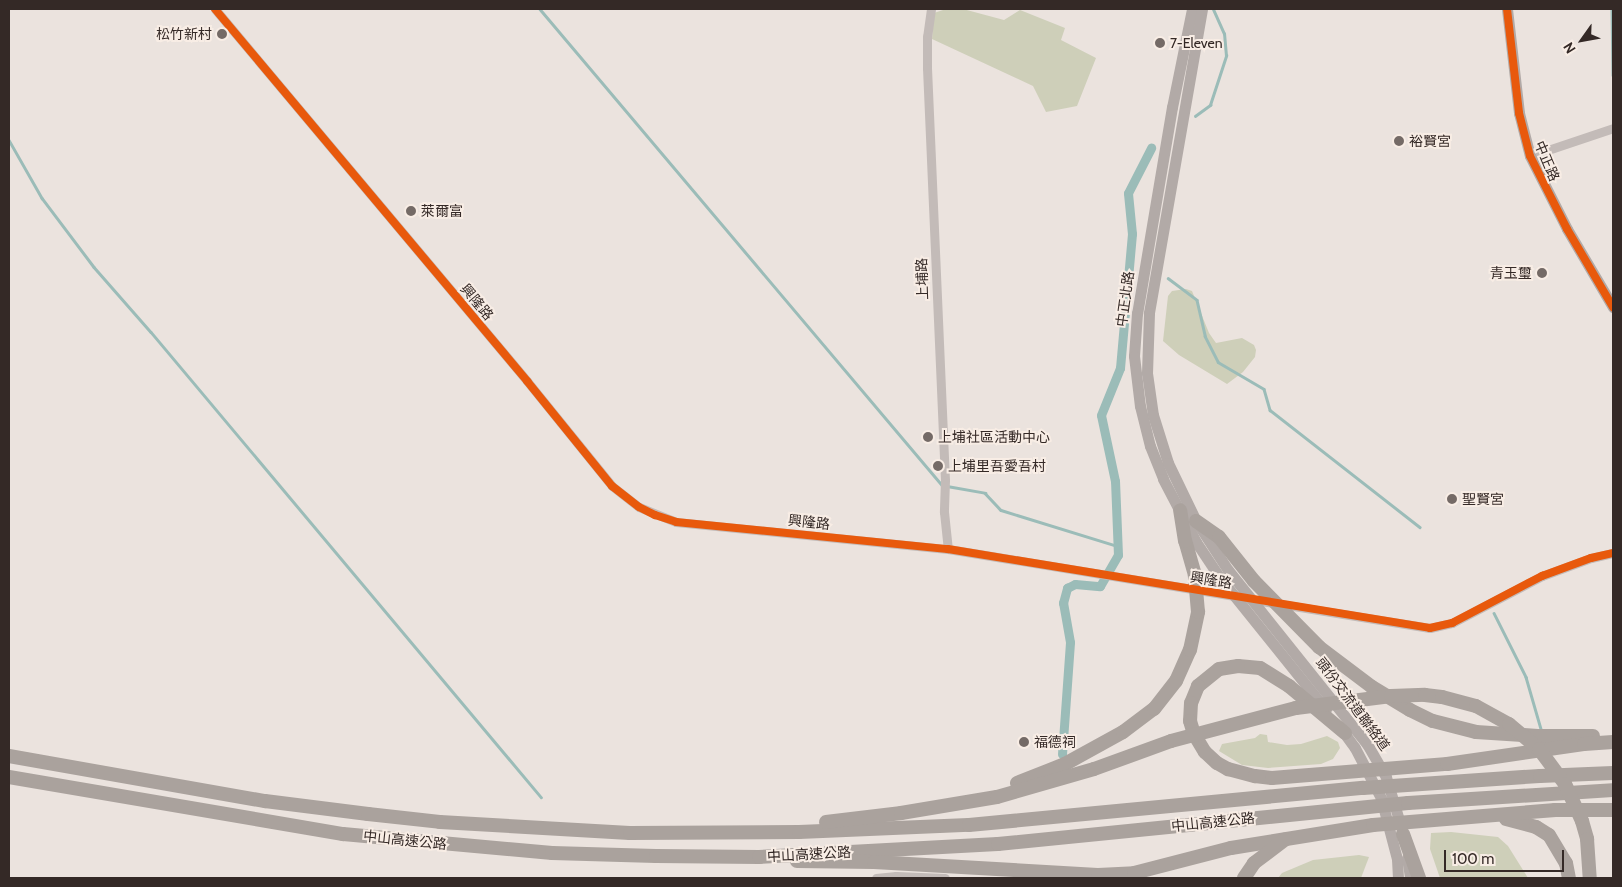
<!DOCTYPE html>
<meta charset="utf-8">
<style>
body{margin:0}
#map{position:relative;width:1622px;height:887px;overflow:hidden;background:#ebe3de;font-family:Cabin,"Noto Sans TC",sans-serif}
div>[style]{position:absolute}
.green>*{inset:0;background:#cecfb9}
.stream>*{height:2.5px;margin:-1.25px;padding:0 1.25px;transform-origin:1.25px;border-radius:1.25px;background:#9bbcb8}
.canal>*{height:9px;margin:-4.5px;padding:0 4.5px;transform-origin:4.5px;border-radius:4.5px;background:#9bbcb8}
.minor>*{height:9px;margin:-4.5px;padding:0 4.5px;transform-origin:4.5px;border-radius:4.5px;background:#c3bbb8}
.major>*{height:11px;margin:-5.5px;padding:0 5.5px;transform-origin:5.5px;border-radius:5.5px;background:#b2aaa7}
.highway>*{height:14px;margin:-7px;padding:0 7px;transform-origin:7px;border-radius:7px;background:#aaa29d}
.cycleway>*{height:8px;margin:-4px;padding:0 4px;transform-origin:4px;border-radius:4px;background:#e8590c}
.dots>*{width:14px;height:14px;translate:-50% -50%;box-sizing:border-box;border:2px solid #f8ede5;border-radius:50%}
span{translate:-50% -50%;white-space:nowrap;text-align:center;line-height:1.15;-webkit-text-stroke:4px #f8ede5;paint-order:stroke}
.poi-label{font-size:14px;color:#342926}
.right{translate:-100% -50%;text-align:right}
.left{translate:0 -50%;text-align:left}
.street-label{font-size:14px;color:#342926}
.frame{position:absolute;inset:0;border:10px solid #342926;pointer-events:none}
.north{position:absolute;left:1557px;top:15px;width:50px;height:50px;-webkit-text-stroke:4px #f8ede5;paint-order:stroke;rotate:238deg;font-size:14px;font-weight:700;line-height:20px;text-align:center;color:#342926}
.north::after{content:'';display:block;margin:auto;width:18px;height:22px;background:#342926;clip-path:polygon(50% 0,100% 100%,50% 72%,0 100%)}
.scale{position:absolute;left:1444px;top:850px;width:120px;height:22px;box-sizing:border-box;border:2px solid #342926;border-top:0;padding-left:6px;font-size:15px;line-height:18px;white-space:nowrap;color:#342926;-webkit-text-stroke:4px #f8ede5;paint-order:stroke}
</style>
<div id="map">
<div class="green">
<i style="clip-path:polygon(946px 9px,963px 9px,1004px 20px,1020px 10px,1065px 28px,1061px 40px,1096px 58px,1077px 106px,1046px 112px,1033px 86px,932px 39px,934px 13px)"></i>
<i style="clip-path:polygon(1186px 289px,1192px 291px,1209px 333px,1216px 343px,1242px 338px,1254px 345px,1256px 350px,1255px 357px,1243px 372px,1227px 384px,1179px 355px,1163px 341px,1168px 296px,1172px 291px)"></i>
<i style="clip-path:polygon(1260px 734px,1267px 735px,1268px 742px,1287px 745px,1301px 744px,1327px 736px,1338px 742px,1340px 748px,1333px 759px,1321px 764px,1268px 768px,1242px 765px,1219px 751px,1222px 744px,1255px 738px)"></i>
<i style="clip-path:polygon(1451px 832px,1498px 837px,1508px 846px,1528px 878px,1440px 878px,1430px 849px,1431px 833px)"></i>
<i style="clip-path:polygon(1359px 855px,1369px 857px,1361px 878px,1278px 878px,1282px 873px,1313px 860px)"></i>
</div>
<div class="stream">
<i style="left:540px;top:9px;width:623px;rotate:49.82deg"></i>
<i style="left:1612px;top:9px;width:66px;rotate:89.1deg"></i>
<i style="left:1195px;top:116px;width:19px;rotate:-36deg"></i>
<i style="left:1210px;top:105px;width:52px;rotate:-71.9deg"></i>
<i style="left:1226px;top:56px;width:22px;rotate:-95deg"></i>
<i style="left:1224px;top:34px;width:27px;rotate:-114deg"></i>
<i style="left:9px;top:140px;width:67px;rotate:60.4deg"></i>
<i style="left:42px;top:198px;width:86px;rotate:53deg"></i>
<i style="left:94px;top:267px;width:86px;rotate:48.8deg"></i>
<i style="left:151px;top:332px;width:607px;rotate:50.01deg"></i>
<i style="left:1168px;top:278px;width:36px;rotate:37deg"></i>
<i style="left:1197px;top:300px;width:37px;rotate:77deg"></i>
<i style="left:1205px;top:336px;width:29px;rotate:63deg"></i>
<i style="left:1218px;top:362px;width:53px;rotate:30.4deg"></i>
<i style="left:1264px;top:389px;width:22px;rotate:74deg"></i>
<i style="left:1270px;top:410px;width:190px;rotate:38deg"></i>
<i style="left:947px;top:486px;width:39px;rotate:10deg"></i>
<i style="left:985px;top:493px;width:23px;rotate:47deg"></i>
<i style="left:1001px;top:510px;width:121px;rotate:17.2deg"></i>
<i style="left:1494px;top:613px;width:72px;rotate:63.4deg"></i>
<i style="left:1526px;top:677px;width:54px;rotate:73.9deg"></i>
</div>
<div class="canal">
<i style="left:1062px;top:754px;width:112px;rotate:-85.9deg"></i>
<i style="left:1070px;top:642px;width:40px;rotate:-100deg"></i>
<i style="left:1063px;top:603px;width:16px;rotate:-75deg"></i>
<i style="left:1067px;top:588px;width:9px;rotate:-27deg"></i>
<i style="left:1075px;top:584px;width:25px;rotate:5deg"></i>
<i style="left:1100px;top:586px;width:36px;rotate:-60deg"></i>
<i style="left:1118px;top:555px;width:74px;rotate:-92.3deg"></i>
<i style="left:1115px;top:481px;width:67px;rotate:-102deg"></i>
<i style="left:1101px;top:415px;width:51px;rotate:-68deg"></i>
<i style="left:1120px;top:368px;width:135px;rotate:-84.9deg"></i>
<i style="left:1132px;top:234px;width:41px;rotate:-95.6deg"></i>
<i style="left:1128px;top:193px;width:51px;rotate:-62.9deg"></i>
</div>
<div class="minor">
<i style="left:215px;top:9px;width:486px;rotate:50deg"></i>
<i style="left:527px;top:381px;width:135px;rotate:51deg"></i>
<i style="left:612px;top:486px;width:34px;rotate:38deg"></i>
<i style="left:639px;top:507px;width:40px;rotate:22deg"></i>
<i style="left:676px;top:522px;width:273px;rotate:5.7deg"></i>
<i style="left:948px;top:549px;width:292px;rotate:9.3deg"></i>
<i style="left:931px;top:9px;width:28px;rotate:98deg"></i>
<i style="left:927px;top:37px;width:31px;rotate:90deg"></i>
<i style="left:927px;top:68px;width:412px;rotate:87.5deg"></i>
<i style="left:945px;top:480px;width:32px;rotate:92deg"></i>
<i style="left:944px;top:512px;width:37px;rotate:84deg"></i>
<i style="left:1530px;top:156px;width:88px;rotate:-18.6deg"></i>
<i style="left:1249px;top:599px;width:183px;rotate:9.1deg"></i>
<i style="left:1430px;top:628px;width:23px;rotate:-13deg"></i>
<i style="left:1452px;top:623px;width:102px;rotate:-27.6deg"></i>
<i style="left:1542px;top:576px;width:52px;rotate:-20.2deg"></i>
<i style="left:1591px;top:558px;width:23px;rotate:-13deg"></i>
<i style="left:876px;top:878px;width:20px;rotate:-6deg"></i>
<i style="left:896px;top:876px;width:49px;rotate:2.3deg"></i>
</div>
<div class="major">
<i style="left:1192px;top:9px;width:100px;rotate:101.5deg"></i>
<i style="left:1172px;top:107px;width:209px;rotate:99.6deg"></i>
<i style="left:1137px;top:313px;width:43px;rotate:94deg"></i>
<i style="left:1134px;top:356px;width:50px;rotate:83.2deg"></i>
<i style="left:1140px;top:406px;width:41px;rotate:76deg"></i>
<i style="left:1150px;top:446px;width:35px;rotate:68deg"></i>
<i style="left:1163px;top:479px;width:71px;rotate:62.4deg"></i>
<i style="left:1196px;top:542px;width:43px;rotate:56.3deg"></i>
<i style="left:1220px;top:578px;width:169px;rotate:51.2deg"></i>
<i style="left:1202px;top:9px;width:309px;rotate:99.9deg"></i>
<i style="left:1149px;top:313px;width:60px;rotate:91.9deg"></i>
<i style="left:1147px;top:373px;width:42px;rotate:81.9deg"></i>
<i style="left:1153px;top:415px;width:50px;rotate:72.6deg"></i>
<i style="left:1168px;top:463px;width:64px;rotate:64.2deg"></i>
<i style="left:1196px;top:521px;width:59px;rotate:56.9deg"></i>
<i style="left:1228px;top:570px;width:223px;rotate:51.4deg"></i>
<i style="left:1367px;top:744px;width:38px;rotate:60deg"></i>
<i style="left:1386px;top:777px;width:55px;rotate:73.2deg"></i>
<i style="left:1507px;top:9px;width:105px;rotate:83.4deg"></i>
<i style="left:1519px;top:113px;width:44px;rotate:75.7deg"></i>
<i style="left:1530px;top:156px;width:82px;rotate:63.1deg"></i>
<i style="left:1567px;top:229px;width:91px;rotate:59.5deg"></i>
<i style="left:1339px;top:726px;width:27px;rotate:54deg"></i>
<i style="left:1355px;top:748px;width:56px;rotate:62.5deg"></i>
<i style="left:1381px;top:798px;width:63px;rotate:75.3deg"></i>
<i style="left:1397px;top:859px;width:19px;rotate:87deg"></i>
<i style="left:1407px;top:858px;width:20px;rotate:81deg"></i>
</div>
<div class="highway">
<i style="left:1196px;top:521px;width:28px;rotate:35deg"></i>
<i style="left:1219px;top:537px;width:56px;rotate:51.5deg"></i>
<i style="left:1254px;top:581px;width:93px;rotate:45.4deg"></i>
<i style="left:1319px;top:647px;width:66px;rotate:37deg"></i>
<i style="left:1372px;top:687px;width:44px;rotate:31.2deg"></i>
<i style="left:1410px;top:710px;width:25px;rotate:26deg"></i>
<i style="left:1433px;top:721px;width:44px;rotate:14.3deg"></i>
<i style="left:1476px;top:732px;width:62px;rotate:3.7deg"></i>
<i style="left:1538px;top:736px;width:55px"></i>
<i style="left:1345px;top:733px;width:73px;rotate:-140deg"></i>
<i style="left:1289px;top:686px;width:34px;rotate:-148deg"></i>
<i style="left:1260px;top:668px;width:22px;rotate:-175deg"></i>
<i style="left:1238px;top:666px;width:19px;rotate:171deg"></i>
<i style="left:1219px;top:669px;width:27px;rotate:141deg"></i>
<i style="left:1198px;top:686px;width:18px;rotate:112deg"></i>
<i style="left:1191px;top:703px;width:18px;rotate:93deg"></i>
<i style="left:1190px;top:721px;width:14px;rotate:73deg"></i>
<i style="left:1194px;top:734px;width:21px;rotate:59deg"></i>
<i style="left:1205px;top:752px;width:16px;rotate:43deg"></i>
<i style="left:1217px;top:763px;width:13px;rotate:29deg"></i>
<i style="left:1228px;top:769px;width:28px;rotate:15deg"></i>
<i style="left:1255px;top:776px;width:17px;rotate:7deg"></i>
<i style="left:1272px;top:778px;width:176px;rotate:-4.6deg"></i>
<i style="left:1447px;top:764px;width:138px;rotate:-8.3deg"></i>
<i style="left:1584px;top:744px;width:29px;rotate:-4deg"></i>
<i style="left:9px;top:756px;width:260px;rotate:10deg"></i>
<i style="left:265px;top:801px;width:104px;rotate:7.2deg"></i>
<i style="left:368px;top:814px;width:72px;rotate:6.3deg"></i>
<i style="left:440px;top:822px;width:190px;rotate:3.3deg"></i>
<i style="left:630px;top:833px;width:169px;rotate:-0.3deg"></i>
<i style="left:799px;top:832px;width:170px;rotate:-2.4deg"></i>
<i style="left:969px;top:825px;width:396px;rotate:-5.4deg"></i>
<i style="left:1363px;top:788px;width:177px;rotate:-3.9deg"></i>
<i style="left:1540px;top:776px;width:73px;rotate:-2.4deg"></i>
<i style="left:9px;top:777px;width:339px;rotate:9.7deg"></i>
<i style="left:343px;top:834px;width:210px;rotate:5.2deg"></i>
<i style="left:552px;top:853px;width:104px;rotate:1.7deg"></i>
<i style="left:656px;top:856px;width:103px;rotate:0.6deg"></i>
<i style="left:759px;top:857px;width:239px;rotate:-3.1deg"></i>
<i style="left:998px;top:844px;width:412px;rotate:-5.7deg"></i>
<i style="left:1408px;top:803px;width:205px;rotate:-3.6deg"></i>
<i style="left:1017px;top:783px;width:52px;rotate:-21.6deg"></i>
<i style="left:1065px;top:764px;width:66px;rotate:-28.9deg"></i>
<i style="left:1123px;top:732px;width:39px;rotate:-37deg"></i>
<i style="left:1154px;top:709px;width:36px;rotate:-52deg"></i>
<i style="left:1176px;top:681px;width:34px;rotate:-66deg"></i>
<i style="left:1190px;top:650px;width:39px;rotate:-78deg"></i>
<i style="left:1198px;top:612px;width:37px;rotate:-95deg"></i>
<i style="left:1195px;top:575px;width:35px;rotate:-106deg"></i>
<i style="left:1185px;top:541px;width:31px;rotate:-99deg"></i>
<i style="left:1506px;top:819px;width:31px;rotate:15deg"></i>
<i style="left:1536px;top:827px;width:15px;rotate:32deg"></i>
<i style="left:1549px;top:835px;width:33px;rotate:59deg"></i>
<i style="left:1566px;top:863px;width:15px;rotate:79deg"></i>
<i style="left:826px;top:822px;width:76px;rotate:-6.8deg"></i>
<i style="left:901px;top:813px;width:97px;rotate:-9.5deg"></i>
<i style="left:997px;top:797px;width:101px;rotate:-16.1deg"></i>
<i style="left:1094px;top:769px;width:82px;rotate:-20deg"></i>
<i style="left:1171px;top:741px;width:129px;rotate:-14.8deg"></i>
<i style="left:1296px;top:708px;width:96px;rotate:-7.2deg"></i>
<i style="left:1391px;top:696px;width:34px;rotate:-2deg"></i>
<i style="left:1425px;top:695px;width:17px;rotate:7deg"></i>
<i style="left:1442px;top:697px;width:35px;rotate:15deg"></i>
<i style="left:1476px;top:706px;width:38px;rotate:29deg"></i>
<i style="left:1509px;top:724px;width:39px;rotate:40deg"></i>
<i style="left:1539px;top:749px;width:44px;rotate:53.4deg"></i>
<i style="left:1565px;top:784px;width:41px;rotate:65.3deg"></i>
<i style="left:1582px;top:821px;width:19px;rotate:74deg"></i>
<i style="left:1587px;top:839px;width:39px;rotate:86deg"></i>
<i style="left:1403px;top:834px;width:47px;rotate:70deg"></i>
<i style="left:797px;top:861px;width:77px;rotate:0.7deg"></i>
<i style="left:874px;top:862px;width:224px;rotate:3.3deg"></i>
<i style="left:1098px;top:875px;width:36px;rotate:-3deg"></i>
<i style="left:1134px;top:873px;width:100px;rotate:-14.5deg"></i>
<i style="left:1231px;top:848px;width:144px;rotate:-9.2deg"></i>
<i style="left:1373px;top:825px;width:183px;rotate:-4.7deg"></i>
<i style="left:1555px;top:810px;width:58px"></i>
<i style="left:1244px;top:878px;width:18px;rotate:-56deg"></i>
<i style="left:1254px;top:863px;width:39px;rotate:-37deg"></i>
</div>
<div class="cycleway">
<i style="left:215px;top:9px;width:486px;rotate:50deg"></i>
<i style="left:527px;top:381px;width:135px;rotate:51deg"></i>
<i style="left:612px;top:486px;width:34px;rotate:38deg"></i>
<i style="left:639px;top:507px;width:18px;rotate:27deg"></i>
<i style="left:655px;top:515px;width:22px;rotate:18deg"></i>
<i style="left:676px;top:522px;width:273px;rotate:5.7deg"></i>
<i style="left:948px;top:549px;width:488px;rotate:9.3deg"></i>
<i style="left:1430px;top:628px;width:23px;rotate:-13deg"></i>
<i style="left:1452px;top:623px;width:102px;rotate:-27.6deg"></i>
<i style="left:1542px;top:576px;width:52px;rotate:-20.2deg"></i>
<i style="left:1591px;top:558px;width:23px;rotate:-13deg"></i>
<i style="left:1507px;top:9px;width:105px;rotate:83.4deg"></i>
<i style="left:1519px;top:113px;width:44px;rotate:75.7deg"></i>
<i style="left:1530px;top:156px;width:82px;rotate:63.1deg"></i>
<i style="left:1567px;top:229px;width:91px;rotate:59.5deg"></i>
</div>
<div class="dots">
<i style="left:222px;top:34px;background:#746a66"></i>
<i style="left:1160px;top:43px;background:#746a66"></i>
<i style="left:1399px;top:141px;background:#746a66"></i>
<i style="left:411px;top:211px;background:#746a66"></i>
<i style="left:1542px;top:273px;background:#746a66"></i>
<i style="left:928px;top:437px;background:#746a66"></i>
<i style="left:938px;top:466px;background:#746a66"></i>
<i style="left:1452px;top:499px;background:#746a66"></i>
<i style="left:1024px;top:742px;background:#746a66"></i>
</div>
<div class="poi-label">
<span class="right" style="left:212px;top:34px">松竹新村</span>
<span class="left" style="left:1170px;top:43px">7-Eleven</span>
<span class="left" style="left:1409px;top:141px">裕賢宮</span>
<span class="left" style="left:421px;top:211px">萊爾富</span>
<span class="right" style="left:1532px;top:273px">青玉璽</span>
<span class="left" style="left:938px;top:437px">上埔社區活動中心</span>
<span class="left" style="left:948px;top:466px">上埔里吾愛吾村</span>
<span class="left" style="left:1462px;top:499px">聖賢宮</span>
<span class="left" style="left:1034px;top:742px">福德祠</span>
</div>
<div class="street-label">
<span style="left:1547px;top:161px;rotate:67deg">中正路</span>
<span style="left:922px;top:279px;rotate:-92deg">上埔路</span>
<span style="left:1125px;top:299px;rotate:-82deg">中正北路</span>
<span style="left:477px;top:302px;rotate:50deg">興隆路</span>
<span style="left:809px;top:522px;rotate:6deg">興隆路</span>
<span style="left:1211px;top:580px;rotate:9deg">興隆路</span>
<span style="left:1353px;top:704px;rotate:53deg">頭份交流道聯絡道</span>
<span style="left:1213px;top:822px;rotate:-6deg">中山高速公路</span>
<span style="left:405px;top:840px;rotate:6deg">中山高速公路</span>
<span style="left:809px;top:854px;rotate:-3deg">中山高速公路</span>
</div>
<div class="frame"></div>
<div class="north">N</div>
<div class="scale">100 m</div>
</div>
